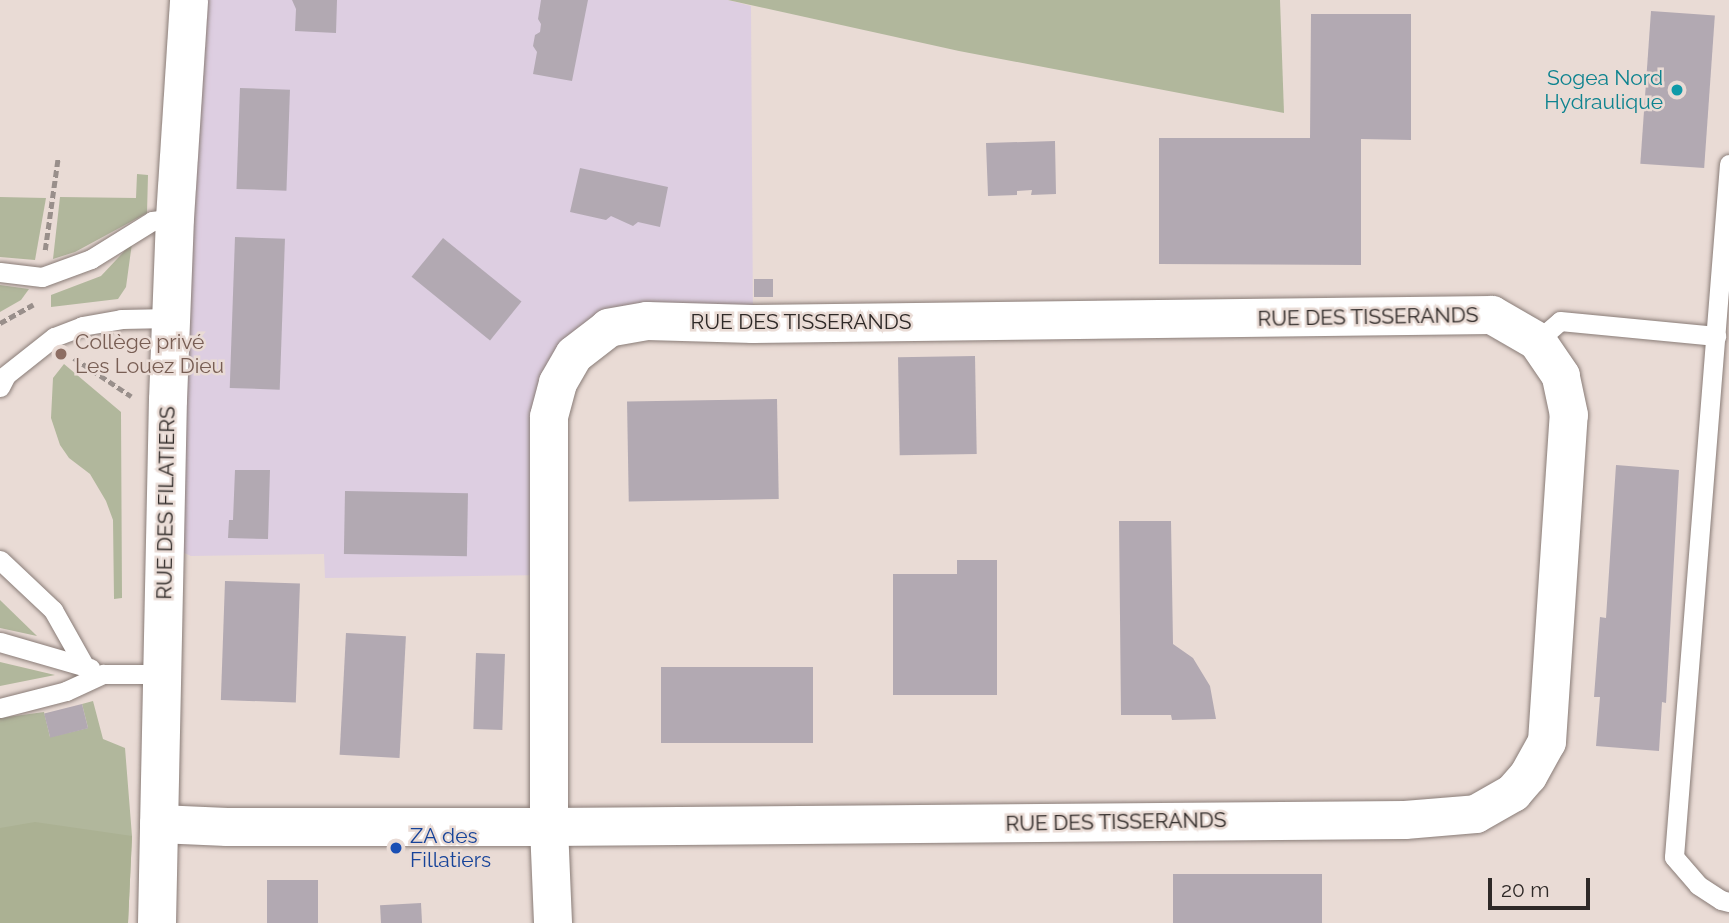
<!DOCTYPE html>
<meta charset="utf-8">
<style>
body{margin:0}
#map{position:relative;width:1729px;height:923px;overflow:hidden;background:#e9dbd5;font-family:Raleway,sans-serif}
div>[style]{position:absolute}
.commercial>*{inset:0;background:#ddcee1}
.green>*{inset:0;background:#b1b79c}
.forest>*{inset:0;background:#abb193}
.building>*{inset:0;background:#b2a9b2;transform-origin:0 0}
.path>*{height:4.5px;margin-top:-2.25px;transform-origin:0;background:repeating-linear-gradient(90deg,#998f8b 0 7px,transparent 0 10.5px)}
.roads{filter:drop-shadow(0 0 2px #897c77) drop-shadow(0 0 2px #897c77)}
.lane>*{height:19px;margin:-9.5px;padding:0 9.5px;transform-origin:9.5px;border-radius:9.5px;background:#fff}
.street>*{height:38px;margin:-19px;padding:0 19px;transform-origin:19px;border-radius:19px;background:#fff}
.dots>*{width:19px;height:19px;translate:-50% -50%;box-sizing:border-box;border:4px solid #e9dbd5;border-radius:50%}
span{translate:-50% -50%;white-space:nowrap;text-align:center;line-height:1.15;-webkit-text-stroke:5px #e9dbd5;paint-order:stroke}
.culture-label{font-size:21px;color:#0d838f}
.right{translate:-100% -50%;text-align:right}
.street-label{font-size:21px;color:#2e2927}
.education-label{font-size:21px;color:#785e54}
.left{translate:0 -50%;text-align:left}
.transit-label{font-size:21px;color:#164399}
.scale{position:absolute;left:1488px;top:878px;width:102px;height:32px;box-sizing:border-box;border:4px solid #2e2927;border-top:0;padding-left:9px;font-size:21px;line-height:24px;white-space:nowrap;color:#2e2927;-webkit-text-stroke:5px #e9dbd5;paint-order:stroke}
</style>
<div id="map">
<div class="commercial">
<i style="clip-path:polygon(189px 0,728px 0,751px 6px,753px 324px,647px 321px,574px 355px,550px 575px,325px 578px,324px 554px,191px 556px,164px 544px)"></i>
</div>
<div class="green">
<i style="clip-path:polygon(728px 0,1280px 0,1284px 113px,959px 51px)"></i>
<i style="clip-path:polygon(137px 174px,148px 175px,147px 213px,75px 252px,53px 259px,60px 197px,136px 198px)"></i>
<i style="clip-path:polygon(0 197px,46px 198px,35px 260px,0 257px)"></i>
<i style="clip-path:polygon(132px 243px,126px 287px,118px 299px,51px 307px,51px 295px,101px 276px)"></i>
<i style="clip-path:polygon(0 285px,29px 289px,21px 300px,0 312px)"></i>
<i style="clip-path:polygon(64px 364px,121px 412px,122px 598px,114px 599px,113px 520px,106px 501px,90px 474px,69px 458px,60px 445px,51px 418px,53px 378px)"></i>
<i style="clip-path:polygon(0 600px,37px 636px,0 628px)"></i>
<i style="clip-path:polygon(0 662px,55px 675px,0 686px)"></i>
<i style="clip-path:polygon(93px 701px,103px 739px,125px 748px,132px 836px,128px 923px,0 923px,0 718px,44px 712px,50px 737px,88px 728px,82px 704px)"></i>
</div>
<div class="forest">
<i style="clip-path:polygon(35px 822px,132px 836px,128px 923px,0 923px,0 828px)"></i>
</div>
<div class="building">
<i style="clip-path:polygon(292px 0,337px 0,336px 33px,295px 31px,296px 9px)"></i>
<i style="clip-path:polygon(541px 0,588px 0,572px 81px,533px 74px,537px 52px,533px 46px,535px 35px,540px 32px,541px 24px,538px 19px)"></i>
<i style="left:1651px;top:11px;width:64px;height:153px;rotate:4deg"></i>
<i style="clip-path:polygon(1311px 14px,1411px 14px,1411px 140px,1361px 139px,1361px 265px,1159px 264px,1159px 138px,1310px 138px)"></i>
<i style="left:240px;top:88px;width:50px;height:101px;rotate:2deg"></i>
<i style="clip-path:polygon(1055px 141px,1056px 194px,1031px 195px,1032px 190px,1017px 191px,1017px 195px,988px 196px,986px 143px)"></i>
<i style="clip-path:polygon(580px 168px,668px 187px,660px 227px,638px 222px,633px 226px,611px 216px,606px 220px,570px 212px)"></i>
<i style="left:235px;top:237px;width:50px;height:151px;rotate:2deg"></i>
<i style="left:443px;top:238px;width:101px;height:50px;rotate:39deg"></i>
<i style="left:773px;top:279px;width:18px;height:19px;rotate:90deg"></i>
<i style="left:975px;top:356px;width:98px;height:77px;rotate:89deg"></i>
<i style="left:777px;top:399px;width:100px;height:150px;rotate:89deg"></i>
<i style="clip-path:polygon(1616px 465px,1679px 470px,1666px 703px,1662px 702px,1659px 751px,1596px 746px,1600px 697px,1594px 697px,1600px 617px,1606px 618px)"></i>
<i style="clip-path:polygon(235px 470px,270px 470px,268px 539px,228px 538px,229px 520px,233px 520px)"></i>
<i style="left:345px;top:491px;width:123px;height:63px;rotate:1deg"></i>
<i style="clip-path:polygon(1119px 521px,1171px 521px,1173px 644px,1193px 658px,1210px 686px,1216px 719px,1172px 720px,1171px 715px,1121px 715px)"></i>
<i style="clip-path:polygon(957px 560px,997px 560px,997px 695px,893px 695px,893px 574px,957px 574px)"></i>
<i style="left:225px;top:581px;width:75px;height:119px;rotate:2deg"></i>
<i style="left:346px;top:633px;width:60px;height:122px;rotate:3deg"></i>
<i style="left:476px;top:653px;width:29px;height:76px;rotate:2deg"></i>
<i style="left:661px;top:667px;width:152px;height:76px"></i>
<i style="left:82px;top:704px;width:25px;height:39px;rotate:76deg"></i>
<i style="left:1173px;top:874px;width:149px;height:49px"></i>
<i style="left:267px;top:880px;width:51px;height:43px"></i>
<i style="left:421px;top:903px;width:20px;height:41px;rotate:87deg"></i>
</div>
<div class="path">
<i style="left:45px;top:250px;width:94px;rotate:-82deg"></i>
<i style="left:0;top:323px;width:38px;rotate:-29deg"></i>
<i style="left:74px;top:358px;width:69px;rotate:33.7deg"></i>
</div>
<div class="roads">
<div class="lane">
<i style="left:1729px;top:164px;width:695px;rotate:94.54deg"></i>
<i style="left:1674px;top:857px;width:37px;rotate:49deg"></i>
<i style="left:1698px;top:885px;width:27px;rotate:33deg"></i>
<i style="left:1721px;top:900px;width:8px;rotate:14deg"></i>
<i style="left:0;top:272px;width:42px;rotate:6.8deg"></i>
<i style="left:42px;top:277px;width:52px;rotate:-20.2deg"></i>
<i style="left:91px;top:259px;width:72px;rotate:-31.9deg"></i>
<i style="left:152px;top:221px;width:23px;rotate:-7deg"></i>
<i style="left:1537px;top:341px;width:30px;rotate:-41deg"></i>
<i style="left:1560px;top:321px;width:157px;rotate:5.5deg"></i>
<i style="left:0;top:387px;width:13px;rotate:-63deg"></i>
<i style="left:6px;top:375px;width:61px;rotate:-38.4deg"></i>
<i style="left:54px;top:337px;width:30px;rotate:-21deg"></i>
<i style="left:82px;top:326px;width:40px;rotate:-10deg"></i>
<i style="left:121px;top:319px;width:50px;rotate:-1.1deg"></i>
<i style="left:0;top:560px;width:73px;rotate:43.3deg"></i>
<i style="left:53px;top:610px;width:63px;rotate:60.6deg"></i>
<i style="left:0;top:642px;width:94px;rotate:16.1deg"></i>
<i style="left:0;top:708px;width:68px;rotate:-14.4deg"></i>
<i style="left:66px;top:691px;width:41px;rotate:-24.7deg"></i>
<i style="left:103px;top:674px;width:60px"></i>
</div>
<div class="street">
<i style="left:159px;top:824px;width:68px;rotate:2.5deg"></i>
<i style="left:227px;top:827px;width:322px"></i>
<i style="left:549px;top:827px;width:856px;rotate:-0.47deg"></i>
<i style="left:1405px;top:820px;width:71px;rotate:-4.8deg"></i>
<i style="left:1476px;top:814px;width:43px;rotate:-29.6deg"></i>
<i style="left:1513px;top:793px;width:23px;rotate:-49deg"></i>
<i style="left:1528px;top:776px;width:39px;rotate:-61deg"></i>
<i style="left:1547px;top:742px;width:328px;rotate:-86.2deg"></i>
<i style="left:1569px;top:415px;width:40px;rotate:-102deg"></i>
<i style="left:1561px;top:376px;width:42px;rotate:-124.4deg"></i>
<i style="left:1537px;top:341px;width:52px;rotate:-150deg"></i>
<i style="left:1492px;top:315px;width:739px;rotate:179.3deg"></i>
<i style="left:753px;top:324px;width:106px;rotate:-178.4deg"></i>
<i style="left:647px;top:321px;width:39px;rotate:170deg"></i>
<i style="left:609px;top:328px;width:44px;rotate:142.4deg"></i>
<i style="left:574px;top:355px;width:32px;rotate:120deg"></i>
<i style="left:558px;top:383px;width:35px;rotate:105deg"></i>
<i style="left:549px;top:417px;width:410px;rotate:90deg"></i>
<i style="left:549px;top:827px;width:96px;rotate:87.6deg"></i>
<i style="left:157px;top:923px;width:523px;rotate:-88.8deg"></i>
<i style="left:168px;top:400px;width:182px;rotate:-87.8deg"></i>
<i style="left:175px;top:218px;width:218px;rotate:-86.3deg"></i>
</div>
</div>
<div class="dots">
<i style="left:1677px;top:90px;background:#0f9aa8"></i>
<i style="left:61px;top:354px;background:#8d6e63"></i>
<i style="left:396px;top:848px;background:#1a4fb4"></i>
</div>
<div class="culture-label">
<span class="right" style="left:1663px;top:90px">Sogea Nord<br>Hydraulique</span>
</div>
<div class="street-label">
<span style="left:1368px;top:317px;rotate:-1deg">RUE DES TISSERANDS</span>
<span style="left:801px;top:322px">RUE DES TISSERANDS</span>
<span style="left:166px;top:503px;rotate:-89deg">RUE DES FILATIERS</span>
<span style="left:1116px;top:822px;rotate:-1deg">RUE DES TISSERANDS</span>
</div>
<div class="education-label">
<span class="left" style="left:75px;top:354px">Collège privé<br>Les Louez Dieu</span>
</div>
<div class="transit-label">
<span class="left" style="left:410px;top:848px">ZA des<br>Fillatiers</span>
</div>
<div class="scale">20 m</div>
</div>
